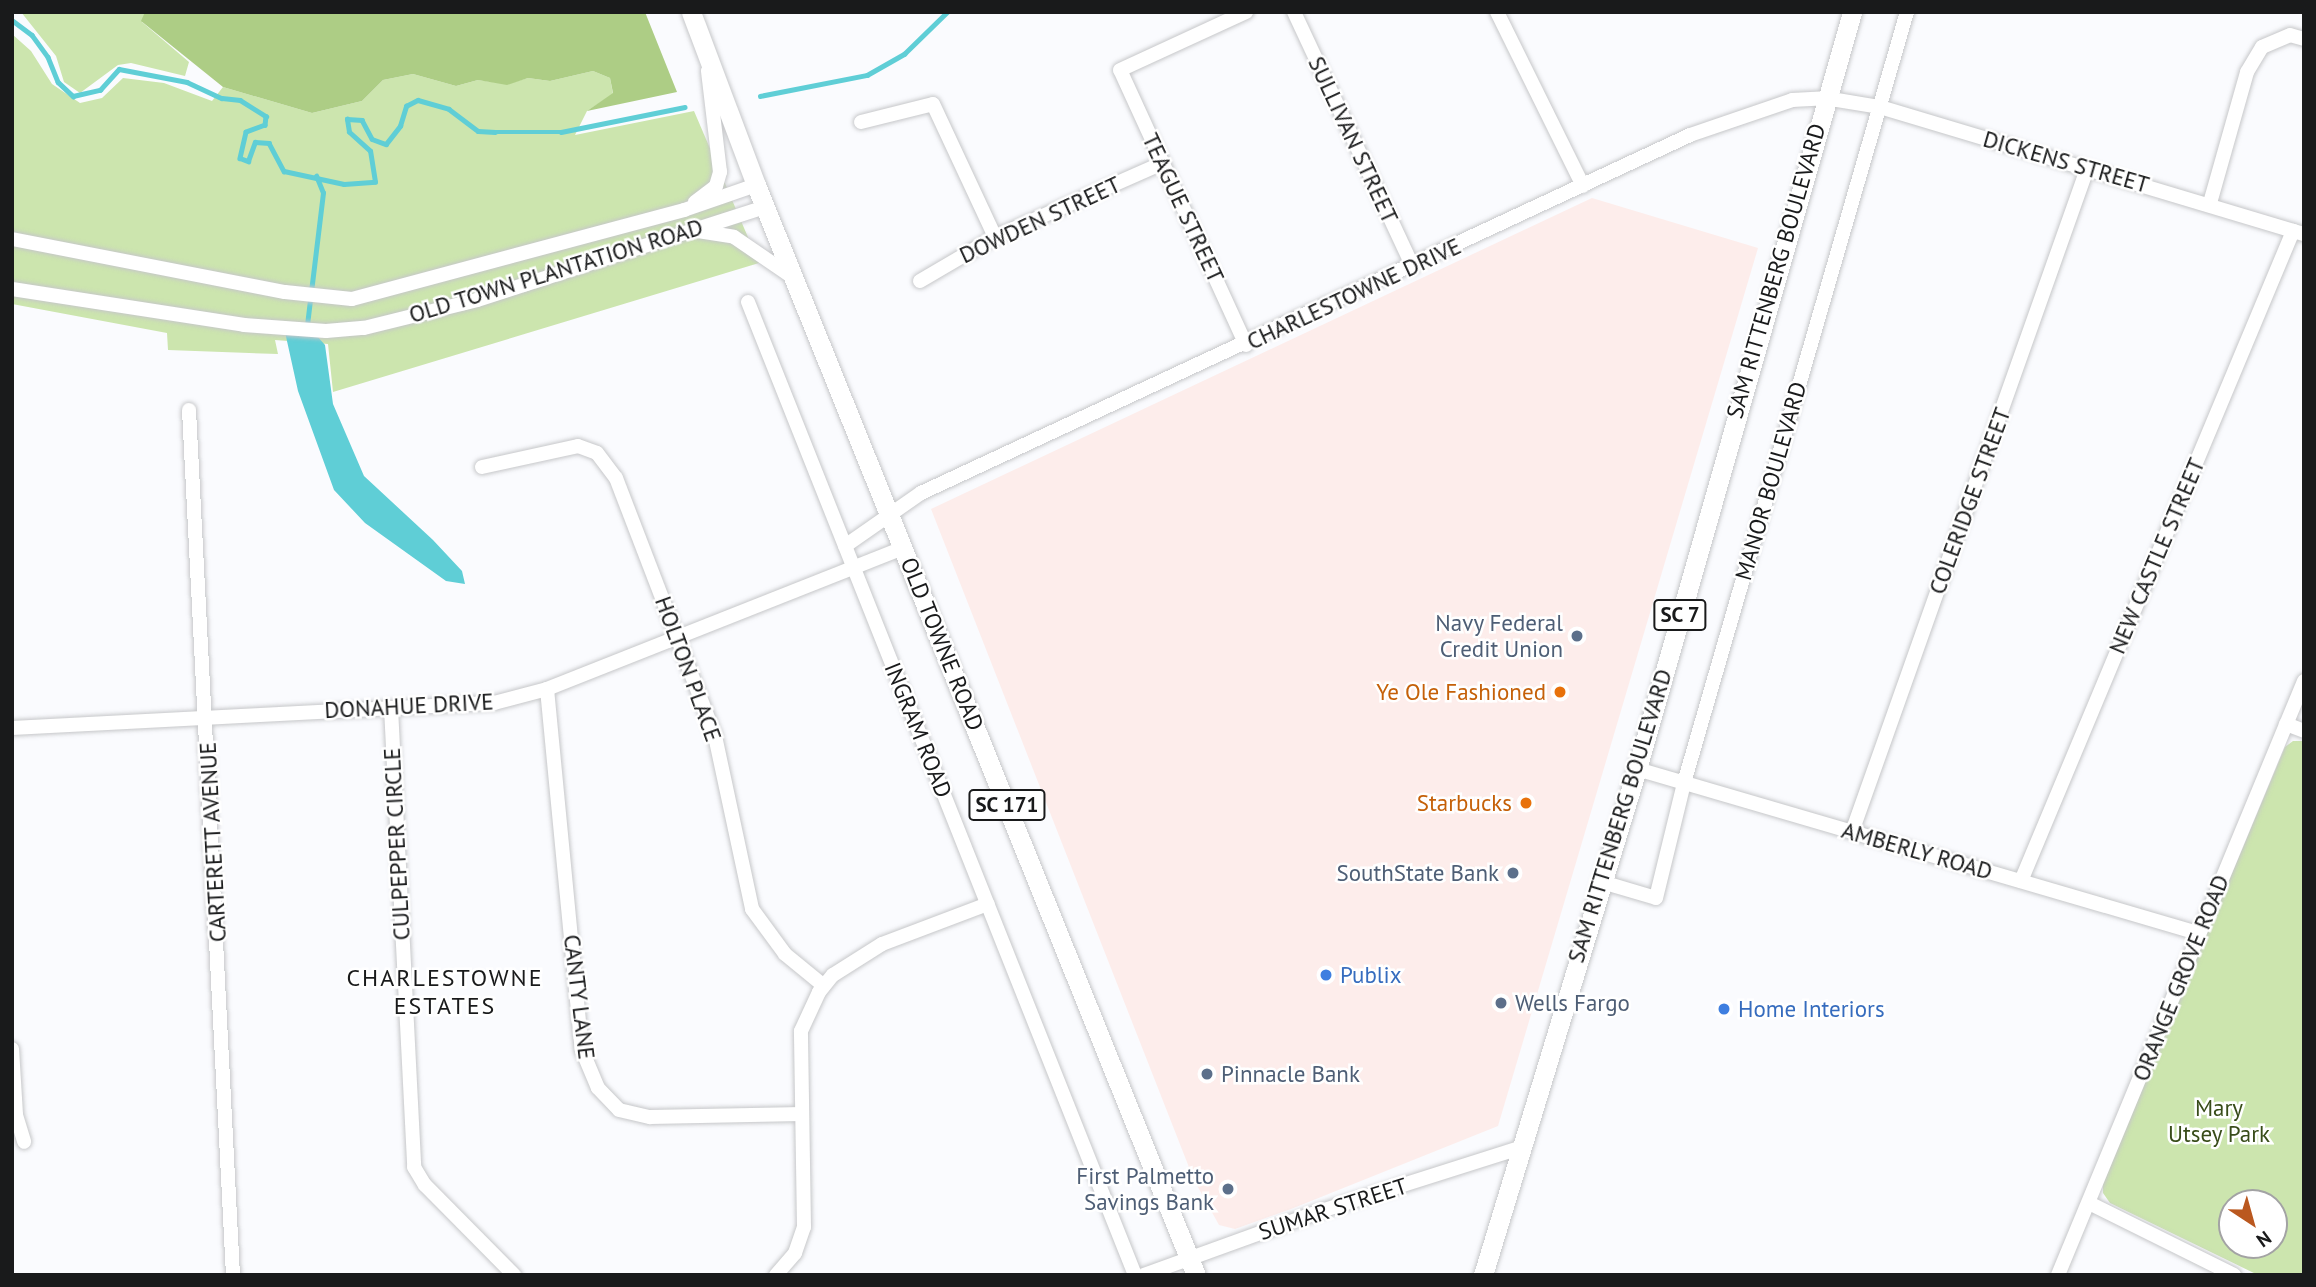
<!DOCTYPE html>
<style>
body{margin:0}
#map{position:relative;width:2316px;height:1287px;overflow:hidden;background:#fafbfe;font-family:"PT Sans",sans-serif}
div>[style]{position:absolute}
.commercial>*{inset:0;background:#fdedeb}
.green>*{inset:0;background:#cce5ae}
.forest>*{inset:0;background:#adcd85}
.water>*{inset:0;background:#5fced6}
.stream>*{height:4.5px;margin:-2.25px;padding:0 2.25px;transform-origin:2.25px;border-radius:2.25px;background:#5fced6}
.roads{filter:drop-shadow(0 0 2px #c6c7c9) drop-shadow(0 0 2px #c6c7c9)}
.minor>*{height:14px;margin:-7px;padding:0 7px;transform-origin:7px;border-radius:7px;background:#fff}
.major>*{height:19px;margin:-9.5px;padding:0 9.5px;transform-origin:9.5px;border-radius:9.5px;background:#fff}
.dots>*{width:19px;height:19px;translate:-50% -50%;box-sizing:border-box;border:4px solid #fff;border-radius:50%}
span{translate:-50% -50%;white-space:nowrap;text-align:center;line-height:1.15;-webkit-text-stroke:5px #fff;paint-order:stroke}
.shield-label span{padding:2px 5px;background:#fff;border:2px solid;border-radius:5px;-webkit-text-stroke-width:0}
.shield-label{font-size:21px;color:#191a1b;font-weight:700}
.street-label{font-size:23px;color:#191a1b}
.service-label{font-size:23px;color:#4e5e75}
.right{translate:-100% -50%;text-align:right}
.left{translate:0 -50%;text-align:left}
.food-label{font-size:23px;color:#c56008}
.shop-label{font-size:23px;color:#366cbe}
.park-label{font-size:23px;color:#384c19}
.neighbourhood-label{font-size:24px;color:#191a1b;letter-spacing:2px}
.frame{position:absolute;inset:0;border:14px solid #191a1b;pointer-events:none}
.north{position:absolute;left:2218px;top:1189px;width:70px;height:70px;box-sizing:border-box;background:#fff;border:2px solid #a3a3a4;border-radius:50%;rotate:144deg;font-size:19px;font-weight:700;line-height:28px;text-align:center;color:#191a1b}
.north::after{content:'';display:block;margin:auto;width:24px;height:32px;background:#ba581f;clip-path:polygon(50% 0,100% 100%,50% 72%,0 100%)}
</style>
<div id="map">
<div class="commercial">
<i style="clip-path:polygon(1592px 198px,1758px 248px,1498px 1126px,1291px 1209px,1235px 1229px,1219px 1225px,1194px 1180px,931px 509px)"></i>
</div>
<div class="green">
<i style="clip-path:polygon(21px 12px,145px 12px,142px 22px,189px 62px,185px 76px,131px 63px,118px 65px,80px 93px,64px 82px,56px 56px)"></i>
<i style="clip-path:polygon(12px 34px,31px 51px,52px 84px,80px 103px,102px 98px,123px 78px,164px 83px,212px 101px,223px 87px,312px 113px,362px 101px,383px 80px,413px 74px,456px 86px,478px 80px,507px 84px,528px 78px,550px 81px,593px 71px,610px 78px,613px 94px,587px 111px,575px 135px,694px 111px,759px 263px,333px 392px,328px 344px,275px 340px,278px 354px,168px 350px,167px 333px,12px 304px)"></i>
<i style="clip-path:polygon(evenodd,2293px 741px,2304px 741px,2304px 1275px,2258px 1275px,2110px 1203px,2103px 1193px,2103px 1181px,2285px 747px,2293px 741px,2232px 1203px,2274px 1203px,2274px 1245px,2232px 1245px,2232px 1203px)"></i>
</div>
<div class="forest">
<i style="clip-path:polygon(145px 12px,645px 12px,677px 92px,587px 111px,613px 93px,610px 78px,593px 71px,550px 81px,528px 78px,507px 85px,478px 80px,456px 86px,413px 74px,383px 80px,362px 101px,312px 113px,223px 87px,141px 21px)"></i>
</div>
<div class="water">
<i style="clip-path:polygon(285px 332px,317px 336px,325px 345px,333px 404px,364px 476px,433px 540px,462px 571px,465px 584px,446px 581px,365px 523px,334px 490px,298px 391px)"></i>
</div>
<div class="stream">
<i style="left:12px;top:20px;width:25px;rotate:37deg"></i>
<i style="left:32px;top:35px;width:27px;rotate:54deg"></i>
<i style="left:48px;top:57px;width:27px;rotate:68deg"></i>
<i style="left:58px;top:82px;width:21px;rotate:43deg"></i>
<i style="left:73px;top:96px;width:28px;rotate:-13deg"></i>
<i style="left:100px;top:90px;width:28px;rotate:-48deg"></i>
<i style="left:119px;top:69px;width:69px;rotate:10.8deg"></i>
<i style="left:187px;top:82px;width:38px;rotate:25deg"></i>
<i style="left:222px;top:98px;width:18px;rotate:6deg"></i>
<i style="left:240px;top:100px;width:31px;rotate:32deg"></i>
<i style="left:266px;top:116px;width:9px;rotate:96deg"></i>
<i style="left:265px;top:125px;width:20px;rotate:160deg"></i>
<i style="left:246px;top:132px;width:27px;rotate:103deg"></i>
<i style="left:240px;top:158px;width:9px;rotate:21deg"></i>
<i style="left:248px;top:161px;width:20px;rotate:-70deg"></i>
<i style="left:255px;top:142px;width:14px;rotate:4deg"></i>
<i style="left:269px;top:143px;width:32px;rotate:62deg"></i>
<i style="left:284px;top:171px;width:61px;rotate:12.2deg"></i>
<i style="left:344px;top:184px;width:31px;rotate:-4deg"></i>
<i style="left:375px;top:182px;width:31px;rotate:-99deg"></i>
<i style="left:370px;top:151px;width:28px;rotate:-138deg"></i>
<i style="left:349px;top:132px;width:13px;rotate:-99deg"></i>
<i style="left:347px;top:119px;width:15px;rotate:4deg"></i>
<i style="left:362px;top:120px;width:21px;rotate:62deg"></i>
<i style="left:372px;top:139px;width:15px;rotate:20deg"></i>
<i style="left:386px;top:144px;width:23px;rotate:-52deg"></i>
<i style="left:400px;top:126px;width:21px;rotate:-73deg"></i>
<i style="left:406px;top:106px;width:13px;rotate:-27deg"></i>
<i style="left:418px;top:100px;width:32px;rotate:16deg"></i>
<i style="left:449px;top:109px;width:36px;rotate:37deg"></i>
<i style="left:478px;top:131px;width:17px;rotate:3deg"></i>
<i style="left:495px;top:132px;width:66px"></i>
<i style="left:561px;top:132px;width:126px;rotate:-11.4deg"></i>
<i style="left:760px;top:96px;width:109px;rotate:-11.1deg"></i>
<i style="left:867px;top:75px;width:43px;rotate:-29.6deg"></i>
<i style="left:904px;top:54px;width:60px;rotate:-44.3deg"></i>
<i style="left:307px;top:325px;width:133px;rotate:-83.1deg"></i>
<i style="left:323px;top:193px;width:18px;rotate:-112deg"></i>
</div>
<div class="roads">
<div class="minor">
<i style="left:1294px;top:12px;width:281px;rotate:65deg"></i>
<i style="left:1497px;top:12px;width:194px;rotate:63.7deg"></i>
<i style="left:861px;top:122px;width:74px;rotate:-14deg"></i>
<i style="left:933px;top:104px;width:147px;rotate:65deg"></i>
<i style="left:695px;top:202px;width:26px;rotate:-37deg"></i>
<i style="left:716px;top:186px;width:15px;rotate:-74deg"></i>
<i style="left:720px;top:172px;width:102px;rotate:-96.8deg"></i>
<i style="left:2210px;top:203px;width:136px;rotate:-74.2deg"></i>
<i style="left:2247px;top:72px;width:29px;rotate:-59deg"></i>
<i style="left:2262px;top:47px;width:30px;rotate:-23deg"></i>
<i style="left:2290px;top:35px;width:15px;rotate:16deg"></i>
<i style="left:698px;top:231px;width:36px;rotate:9deg"></i>
<i style="left:734px;top:237px;width:69px;rotate:34.4deg"></i>
<i style="left:12px;top:239px;width:278px;rotate:11deg"></i>
<i style="left:285px;top:292px;width:67px;rotate:6deg"></i>
<i style="left:352px;top:299px;width:344px;rotate:-15deg"></i>
<i style="left:684px;top:210px;width:76px;rotate:-19.1deg"></i>
<i style="left:920px;top:281px;width:87px;rotate:-30.4deg"></i>
<i style="left:995px;top:237px;width:184px;rotate:-23.8deg"></i>
<i style="left:12px;top:289px;width:235px;rotate:8.8deg"></i>
<i style="left:244px;top:325px;width:82px;rotate:4.2deg"></i>
<i style="left:326px;top:331px;width:38px;rotate:-5deg"></i>
<i style="left:364px;top:328px;width:116px;rotate:-13.9deg"></i>
<i style="left:477px;top:300px;width:303px;rotate:-17.9deg"></i>
<i style="left:748px;top:302px;width:1047px;rotate:68.31deg"></i>
<i style="left:1246px;top:345px;width:302px;rotate:-114.6deg"></i>
<i style="left:1120px;top:70px;width:139px;rotate:-24.7deg"></i>
<i style="left:189px;top:410px;width:866px;rotate:87.09deg"></i>
<i style="left:482px;top:467px;width:98px;rotate:-12.3deg"></i>
<i style="left:578px;top:446px;width:20px;rotate:20deg"></i>
<i style="left:597px;top:453px;width:31px;rotate:53deg"></i>
<i style="left:616px;top:478px;width:276px;rotate:69deg"></i>
<i style="left:715px;top:736px;width:177px;rotate:77.9deg"></i>
<i style="left:752px;top:909px;width:56px;rotate:53.7deg"></i>
<i style="left:785px;top:954px;width:50px;rotate:39.4deg"></i>
<i style="left:845px;top:546px;width:93px;rotate:-34.9deg"></i>
<i style="left:921px;top:493px;width:848px;rotate:-24.96deg"></i>
<i style="left:1690px;top:135px;width:108px;rotate:-18.9deg"></i>
<i style="left:1792px;top:100px;width:33px;rotate:-3deg"></i>
<i style="left:1825px;top:98px;width:56px;rotate:9.3deg"></i>
<i style="left:1880px;top:107px;width:443px;rotate:16.7deg"></i>
<i style="left:547px;top:689px;width:363px;rotate:84.5deg"></i>
<i style="left:582px;top:1050px;width:41px;rotate:67.2deg"></i>
<i style="left:598px;top:1088px;width:30px;rotate:46deg"></i>
<i style="left:619px;top:1110px;width:32px;rotate:13deg"></i>
<i style="left:650px;top:1117px;width:152px;rotate:-1.1deg"></i>
<i style="left:391px;top:708px;width:460px;rotate:87.1deg"></i>
<i style="left:414px;top:1167px;width:21px;rotate:59deg"></i>
<i style="left:425px;top:1185px;width:127px;rotate:45.3deg"></i>
<i style="left:2286px;top:724px;width:19px;rotate:21deg"></i>
<i style="left:12px;top:728px;width:483px;rotate:-3deg"></i>
<i style="left:494px;top:703px;width:55px;rotate:-14.8deg"></i>
<i style="left:547px;top:689px;width:384px;rotate:-21.6deg"></i>
<i style="left:1637px;top:769px;width:584px;rotate:16.3deg"></i>
<i style="left:1852px;top:832px;width:703px;rotate:-70.48deg"></i>
<i style="left:2021px;top:881px;width:705px;rotate:-67.29deg"></i>
<i style="left:1602px;top:882px;width:56px;rotate:16.5deg"></i>
<i style="left:1656px;top:898px;width:118px;rotate:-76.3deg"></i>
<i style="left:1684px;top:783px;width:803px;rotate:-73.87deg"></i>
<i style="left:12px;top:1049px;width:66px;rotate:86.5deg"></i>
<i style="left:16px;top:1115px;width:28px;rotate:73deg"></i>
<i style="left:2089px;top:1203px;width:162px;rotate:26.4deg"></i>
<i style="left:776px;top:1275px;width:29px;rotate:-49deg"></i>
<i style="left:795px;top:1253px;width:28px;rotate:-71deg"></i>
<i style="left:804px;top:1227px;width:196px;rotate:-90.9deg"></i>
<i style="left:801px;top:1031px;width:43px;rotate:-65.2deg"></i>
<i style="left:819px;top:992px;width:22px;rotate:-51deg"></i>
<i style="left:833px;top:975px;width:58px;rotate:-32.3deg"></i>
<i style="left:882px;top:944px;width:113px;rotate:-20.7deg"></i>
<i style="left:1144px;top:1275px;width:188px;rotate:-19.9deg"></i>
<i style="left:1321px;top:1211px;width:212px;rotate:-17.6deg"></i>
<i style="left:2058px;top:1275px;width:643px;rotate:-67.5deg"></i>
</div>
<div class="major">
<i style="left:691px;top:12px;width:185px;rotate:69.4deg"></i>
<i style="left:756px;top:185px;width:1175px;rotate:68.02deg"></i>
<i style="left:1483px;top:1275px;width:529px;rotate:-73.07deg"></i>
<i style="left:1637px;top:769px;width:787px;rotate:-74.14deg"></i>
</div>
</div>
<div class="dots">
<i style="left:1577px;top:636px;background:#5c6f8a"></i>
<i style="left:1560px;top:692px;background:#e8710a"></i>
<i style="left:1526px;top:803px;background:#e8710a"></i>
<i style="left:1513px;top:873px;background:#5c6f8a"></i>
<i style="left:1326px;top:975px;background:#3f7fe0"></i>
<i style="left:1501px;top:1003px;background:#5c6f8a"></i>
<i style="left:1724px;top:1009px;background:#3f7fe0"></i>
<i style="left:1207px;top:1074px;background:#5c6f8a"></i>
<i style="left:1228px;top:1189px;background:#5c6f8a"></i>
</div>
<div class="shield-label">
<span style="left:1680px;top:615px">SC 7</span>
<span style="left:1007px;top:805px">SC 171</span>
</div>
<div class="street-label">
<span style="left:1353px;top:140px;rotate:65deg">SULLIVAN STREET</span>
<span style="left:2066px;top:162px;rotate:16deg">DICKENS STREET</span>
<span style="left:1183px;top:208px;rotate:65deg">TEAGUE STREET</span>
<span style="left:1040px;top:220px;rotate:-25deg">DOWDEN STREET</span>
<span style="left:556px;top:271px;rotate:-17deg">OLD TOWN PLANTATION ROAD</span>
<span style="left:1776px;top:271px;rotate:-74deg">SAM RITTENBERG BOULEVARD</span>
<span style="left:1354px;top:294px;rotate:-25deg">CHARLESTOWNE DRIVE</span>
<span style="left:1771px;top:481px;rotate:-74deg">MANOR BOULEVARD</span>
<span style="left:1970px;top:501px;rotate:-70deg">COLERIDGE STREET</span>
<span style="left:2157px;top:556px;rotate:-67deg">NEW CASTLE STREET</span>
<span style="left:942px;top:644px;rotate:68deg">OLD TOWNE ROAD</span>
<span style="left:688px;top:669px;rotate:70deg">HOLTON PLACE</span>
<span style="left:409px;top:706px;rotate:-3deg">DONAHUE DRIVE</span>
<span style="left:918px;top:730px;rotate:68deg">INGRAM ROAD</span>
<span style="left:1620px;top:816px;rotate:-73deg">SAM RITTENBERG BOULEVARD</span>
<span style="left:213px;top:842px;rotate:-93deg">CARTERETT AVENUE</span>
<span style="left:397px;top:844px;rotate:-93deg">CULPEPPER CIRCLE</span>
<span style="left:1917px;top:851px;rotate:16deg">AMBERLY ROAD</span>
<span style="left:2181px;top:978px;rotate:-68deg">ORANGE GROVE ROAD</span>
<span style="left:579px;top:997px;rotate:83deg">CANTY LANE</span>
<span style="left:1333px;top:1209px;rotate:-18deg">SUMAR STREET</span>
</div>
<div class="service-label">
<span class="right" style="left:1563px;top:636px">Navy Federal<br>Credit Union</span>
<span class="right" style="left:1499px;top:873px">SouthState Bank</span>
<span class="left" style="left:1515px;top:1003px">Wells Fargo</span>
<span class="left" style="left:1221px;top:1074px">Pinnacle Bank</span>
<span class="right" style="left:1214px;top:1189px">First Palmetto<br>Savings Bank</span>
</div>
<div class="food-label">
<span class="right" style="left:1546px;top:692px">Ye Ole Fashioned</span>
<span class="right" style="left:1512px;top:803px">Starbucks</span>
</div>
<div class="shop-label">
<span class="left" style="left:1340px;top:975px">Publix</span>
<span class="left" style="left:1738px;top:1009px">Home Interiors</span>
</div>
<div class="park-label">
<span style="left:2219px;top:1121px">Mary<br>Utsey Park</span>
</div>
<div class="neighbourhood-label">
<span style="left:445px;top:992px">CHARLESTOWNE<br>ESTATES</span>
</div>
<div class="frame"></div>
<div class="north">N</div>
</div>
